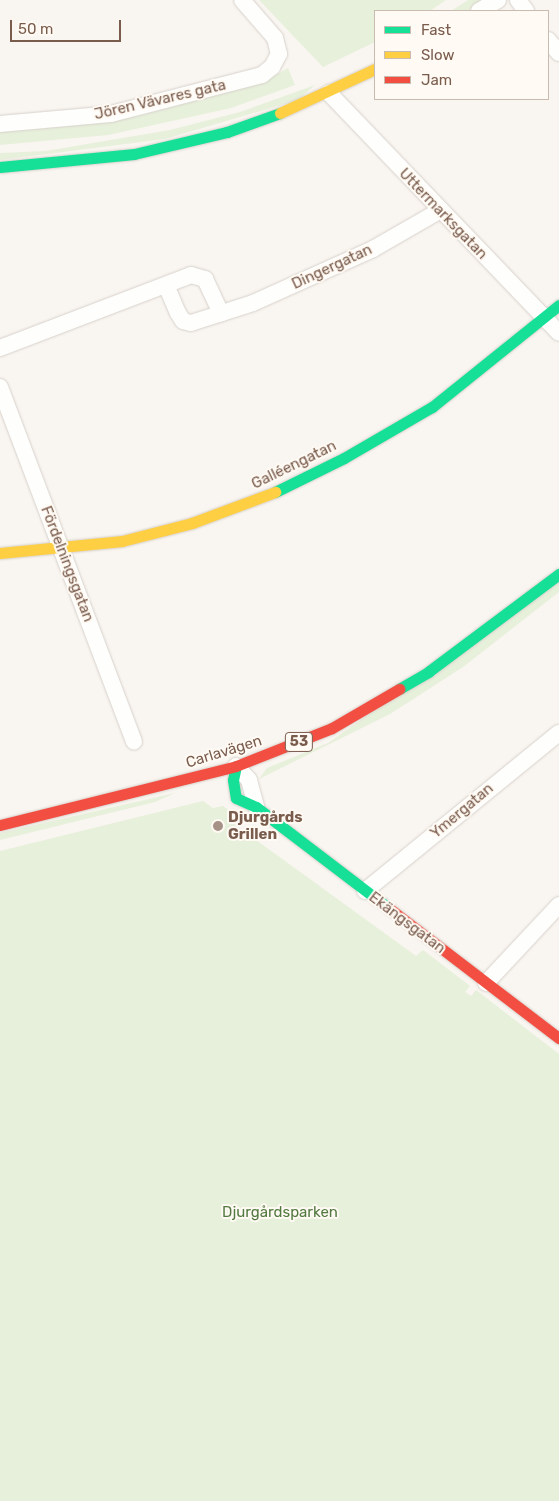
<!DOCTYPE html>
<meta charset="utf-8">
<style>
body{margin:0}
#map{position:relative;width:559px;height:1501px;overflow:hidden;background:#f9f5f0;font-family:Rubik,sans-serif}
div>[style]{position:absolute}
.green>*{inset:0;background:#e7f0db}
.roads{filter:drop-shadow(0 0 1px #d7d1cb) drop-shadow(0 0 1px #d7d1cb)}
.street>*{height:16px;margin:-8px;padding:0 8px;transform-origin:8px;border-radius:8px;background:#fefefd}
.fast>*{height:11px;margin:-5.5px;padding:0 5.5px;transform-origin:5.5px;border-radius:5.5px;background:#16e098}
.slow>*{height:11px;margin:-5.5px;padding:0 5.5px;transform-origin:5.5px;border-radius:5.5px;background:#ffcf43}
.jam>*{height:11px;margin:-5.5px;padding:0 5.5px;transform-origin:5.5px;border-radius:5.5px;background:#f24e42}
.dots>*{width:14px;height:14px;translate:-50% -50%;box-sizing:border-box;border:2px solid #fffaf3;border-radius:50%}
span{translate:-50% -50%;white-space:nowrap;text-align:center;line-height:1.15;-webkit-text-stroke:4px #fffaf3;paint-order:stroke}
.shield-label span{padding:1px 4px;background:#fffaf3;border:1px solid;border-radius:4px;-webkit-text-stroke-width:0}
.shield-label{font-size:14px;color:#7a5c4d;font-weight:700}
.street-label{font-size:15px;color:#7a5c4d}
.poi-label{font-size:15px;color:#7a5c4d;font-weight:700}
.left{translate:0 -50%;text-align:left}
.park-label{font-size:15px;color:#537a41}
.legend{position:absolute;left:374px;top:10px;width:175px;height:90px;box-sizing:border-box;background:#fffaf3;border:1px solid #cabbb1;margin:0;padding:6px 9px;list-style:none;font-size:15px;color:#7a5c4d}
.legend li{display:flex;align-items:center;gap:10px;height:25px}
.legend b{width:25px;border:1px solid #cabbb1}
.scale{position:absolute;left:10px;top:20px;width:111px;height:22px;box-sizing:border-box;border:2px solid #7a5c4d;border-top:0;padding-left:6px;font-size:15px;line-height:18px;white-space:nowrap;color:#7a5c4d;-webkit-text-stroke:4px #fffaf3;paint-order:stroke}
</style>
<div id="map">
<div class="green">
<i style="clip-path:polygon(259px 0,446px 0,430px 11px,375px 11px,375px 42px,323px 67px)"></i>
<i style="clip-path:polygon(468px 0,487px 0,468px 11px,451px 11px)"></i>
<i style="clip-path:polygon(288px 68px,295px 85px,231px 108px,108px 135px,0 145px,0 131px,51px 128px,142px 115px,263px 82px)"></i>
<i style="clip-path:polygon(315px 85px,298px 100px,165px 139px,0 160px,0 153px,46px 151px,170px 130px,240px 112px)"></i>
<i style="clip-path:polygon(559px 582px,559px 592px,463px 667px,390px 714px,259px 779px,267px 768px,328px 743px)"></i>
<i style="clip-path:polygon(175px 793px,155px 802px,0 840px,0 833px)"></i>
<i style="clip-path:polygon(203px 801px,213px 808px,223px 806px,237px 817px,234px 824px,416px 956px,423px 950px,470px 986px,465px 992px,471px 996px,476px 990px,559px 1054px,559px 1501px,0 1501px,0 851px)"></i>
</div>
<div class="roads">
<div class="street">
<i style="left:518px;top:0;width:14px;rotate:54deg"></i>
<i style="left:479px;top:11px;width:22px;rotate:-30deg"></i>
<i style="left:548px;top:40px;width:17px;rotate:50deg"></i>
<i style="left:329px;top:93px;width:332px;rotate:46.2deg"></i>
<i style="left:0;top:124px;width:111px;rotate:-5.1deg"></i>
<i style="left:111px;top:114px;width:156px;rotate:-14.5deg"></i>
<i style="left:262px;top:75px;width:13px;rotate:-39deg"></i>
<i style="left:272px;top:67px;width:15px;rotate:-62deg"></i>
<i style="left:279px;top:54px;width:16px;rotate:-104deg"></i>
<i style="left:275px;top:38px;width:50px;rotate:-131deg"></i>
<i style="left:166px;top:285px;width:30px;rotate:67deg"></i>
<i style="left:178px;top:313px;width:9px;rotate:58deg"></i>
<i style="left:183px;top:321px;width:8px;rotate:14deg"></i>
<i style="left:191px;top:323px;width:65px;rotate:-17.9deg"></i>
<i style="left:253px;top:303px;width:132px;rotate:-24.2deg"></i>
<i style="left:373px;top:249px;width:76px;rotate:-29.9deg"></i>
<i style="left:0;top:348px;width:204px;rotate:-20.9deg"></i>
<i style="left:191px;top:275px;width:15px;rotate:16deg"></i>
<i style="left:205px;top:279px;width:38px;rotate:65deg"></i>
<i style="left:0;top:387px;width:379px;rotate:69.3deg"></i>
<i style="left:236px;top:766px;width:19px;rotate:47deg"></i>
<i style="left:249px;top:780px;width:28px;rotate:75deg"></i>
<i style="left:365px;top:891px;width:250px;rotate:-39.2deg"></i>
<i style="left:486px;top:983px;width:107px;rotate:-46.9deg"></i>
</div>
<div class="fast">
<i style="left:0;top:167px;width:135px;rotate:-5.5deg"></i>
<i style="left:134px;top:154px;width:96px;rotate:-13.3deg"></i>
<i style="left:227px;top:132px;width:56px;rotate:-19.7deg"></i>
<i style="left:275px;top:492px;width:77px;rotate:-26.2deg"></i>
<i style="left:344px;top:458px;width:102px;rotate:-30.1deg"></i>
<i style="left:432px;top:407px;width:163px;rotate:-38.8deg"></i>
<i style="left:399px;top:689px;width:34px;rotate:-30deg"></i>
<i style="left:428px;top:672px;width:164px;rotate:-36.8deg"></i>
<i style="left:236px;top:766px;width:14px;rotate:102deg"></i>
<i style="left:233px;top:780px;width:18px;rotate:81deg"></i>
<i style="left:236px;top:798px;width:22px;rotate:24deg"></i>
<i style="left:256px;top:807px;width:168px;rotate:37.3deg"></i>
</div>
<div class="slow">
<i style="left:280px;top:113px;width:105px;rotate:-24.9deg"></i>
<i style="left:0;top:553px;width:123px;rotate:-5.6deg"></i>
<i style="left:122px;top:541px;width:72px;rotate:-14.4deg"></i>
<i style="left:192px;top:523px;width:89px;rotate:-20.5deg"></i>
</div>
<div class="jam">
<i style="left:0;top:825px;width:243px;rotate:-14deg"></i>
<i style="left:236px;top:766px;width:103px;rotate:-21.6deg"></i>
<i style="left:332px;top:728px;width:78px;rotate:-30.2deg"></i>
<i style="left:390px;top:909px;width:213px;rotate:37.4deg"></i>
</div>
</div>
<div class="dots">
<i style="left:218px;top:826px;background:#a69286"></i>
</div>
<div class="shield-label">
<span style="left:299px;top:742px">53</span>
</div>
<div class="street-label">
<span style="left:160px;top:100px;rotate:-13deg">Jören Vävares gata</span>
<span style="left:443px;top:214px;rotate:46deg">Uttermarksgatan</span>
<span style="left:332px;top:267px;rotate:-25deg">Dingergatan</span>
<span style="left:294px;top:465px;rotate:-26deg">Galléengatan</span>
<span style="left:67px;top:564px;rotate:69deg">Fördelningsgatan</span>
<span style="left:224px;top:752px;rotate:-17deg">Carlavägen</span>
<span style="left:462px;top:811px;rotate:-40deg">Ymergatan</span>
<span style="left:407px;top:923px;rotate:37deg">Ekängsgatan</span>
</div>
<div class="poi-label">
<span class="left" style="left:228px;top:826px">Djurgårds<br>Grillen</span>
</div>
<div class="park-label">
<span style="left:280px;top:1213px">Djurgårdsparken</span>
</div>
<ul class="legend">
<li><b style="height:6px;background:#16e098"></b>Fast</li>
<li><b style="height:6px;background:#ffcf43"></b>Slow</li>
<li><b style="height:6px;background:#f24e42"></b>Jam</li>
</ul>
<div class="scale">50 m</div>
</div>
